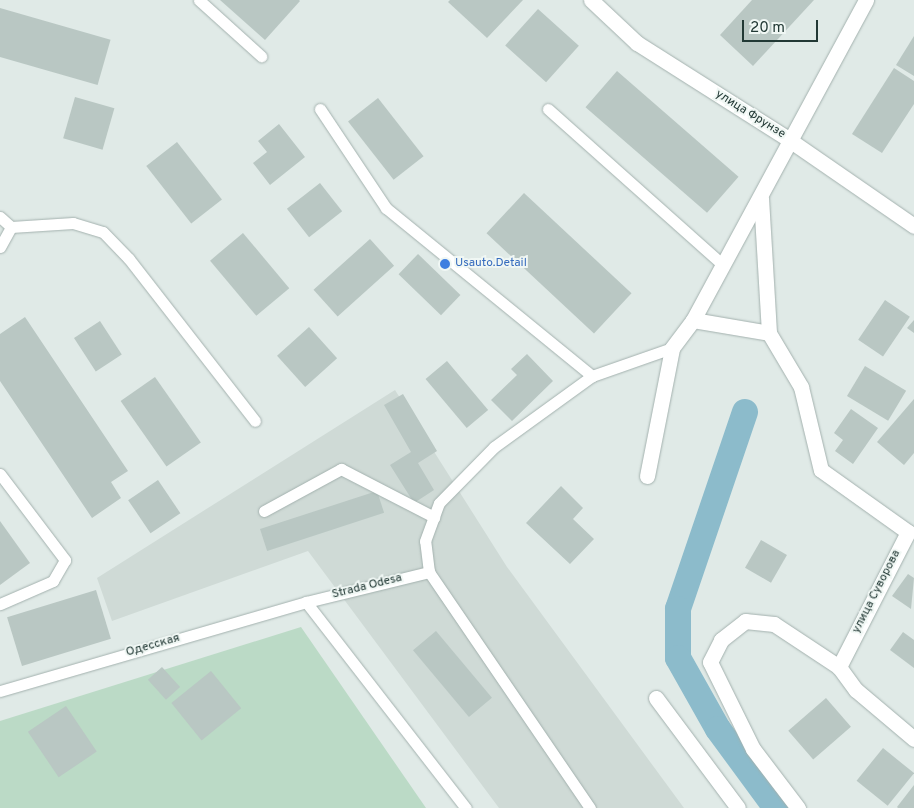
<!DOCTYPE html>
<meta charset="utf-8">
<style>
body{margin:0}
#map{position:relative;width:914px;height:808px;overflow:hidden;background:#e0eae7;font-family:Overpass,sans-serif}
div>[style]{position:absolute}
.built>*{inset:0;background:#cfdad6}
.green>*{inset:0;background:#bbdac6}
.canal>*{height:26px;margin:-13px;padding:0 13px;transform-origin:13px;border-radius:13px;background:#8cbbcb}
.building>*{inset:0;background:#b9c7c3;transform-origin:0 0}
.roads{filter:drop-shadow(0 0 1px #a3b1ae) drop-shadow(0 0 1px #a3b1ae)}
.service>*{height:11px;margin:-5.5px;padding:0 5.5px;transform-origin:5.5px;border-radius:5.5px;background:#fff}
.minor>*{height:15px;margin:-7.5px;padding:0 7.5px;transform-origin:7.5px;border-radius:7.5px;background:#fff}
.dots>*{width:14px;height:14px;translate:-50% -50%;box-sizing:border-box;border:2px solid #f0f7f4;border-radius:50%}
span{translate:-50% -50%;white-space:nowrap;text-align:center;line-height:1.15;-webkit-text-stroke:4px #f0f7f4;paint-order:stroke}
.street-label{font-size:12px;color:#223935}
.shop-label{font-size:12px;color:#366cbe}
.left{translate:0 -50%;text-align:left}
.scale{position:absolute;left:742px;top:20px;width:76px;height:22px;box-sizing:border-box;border:2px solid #223935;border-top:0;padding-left:6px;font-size:15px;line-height:18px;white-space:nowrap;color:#223935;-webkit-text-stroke:4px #f0f7f4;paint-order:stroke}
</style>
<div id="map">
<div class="built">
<i style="clip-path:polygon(395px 390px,507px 567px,684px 808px,499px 808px,308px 551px,112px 621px,97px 578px)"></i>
</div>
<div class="green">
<i style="clip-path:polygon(301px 627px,426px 808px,0 808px,0 721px)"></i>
</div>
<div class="canal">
<i style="left:745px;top:412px;width:208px;rotate:108.8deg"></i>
<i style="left:678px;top:609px;width:49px;rotate:90deg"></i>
<i style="left:678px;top:658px;width:81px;rotate:60.6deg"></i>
<i style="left:718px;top:729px;width:98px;rotate:53.7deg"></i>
</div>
<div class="building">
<i style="clip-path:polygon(220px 0,299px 0,300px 1px,265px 40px)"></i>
<i style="clip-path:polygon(450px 0,523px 0,487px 38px,448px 2px)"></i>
<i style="clip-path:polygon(752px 0,814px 0,753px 66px,720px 35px)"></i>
<i style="left:0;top:8px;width:115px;height:47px;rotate:16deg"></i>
<i style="left:538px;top:9px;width:55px;height:49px;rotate:42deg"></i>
<i style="clip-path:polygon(914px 36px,914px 76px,896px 65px)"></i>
<i style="clip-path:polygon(894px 68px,914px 81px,914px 104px,882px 153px,852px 134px)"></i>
<i style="left:617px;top:71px;width:161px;height:48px;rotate:41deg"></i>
<i style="left:75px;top:97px;width:41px;height:43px;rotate:16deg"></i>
<i style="left:378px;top:98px;width:74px;height:38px;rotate:52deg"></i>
<i style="clip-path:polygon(279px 124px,305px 157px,270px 185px,253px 163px,267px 152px,258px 141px)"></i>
<i style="left:177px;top:142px;width:73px;height:39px;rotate:52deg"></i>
<i style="left:320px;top:183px;width:36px;height:42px;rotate:52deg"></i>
<i style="left:524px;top:193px;width:147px;height:55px;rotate:43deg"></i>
<i style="left:243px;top:233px;width:72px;height:43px;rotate:50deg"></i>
<i style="left:370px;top:239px;width:36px;height:76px;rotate:48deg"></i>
<i style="left:418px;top:254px;width:59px;height:28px;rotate:44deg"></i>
<i style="left:885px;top:300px;width:30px;height:48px;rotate:34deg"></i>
<i style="clip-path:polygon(25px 317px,128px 471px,111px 482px,121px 498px,92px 518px,0 381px,0 334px)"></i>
<i style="clip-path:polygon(914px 320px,914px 333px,907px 328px)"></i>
<i style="left:100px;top:321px;width:40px;height:31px;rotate:57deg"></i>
<i style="left:309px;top:327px;width:42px;height:43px;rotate:48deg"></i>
<i style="clip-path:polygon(527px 354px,553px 381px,512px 421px,491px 400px,517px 375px,511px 369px)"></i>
<i style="left:447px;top:361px;width:64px;height:28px;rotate:50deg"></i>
<i style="left:865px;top:366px;width:48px;height:35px;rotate:31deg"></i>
<i style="left:155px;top:377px;width:80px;height:42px;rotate:55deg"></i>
<i style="clip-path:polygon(403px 394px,437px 451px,418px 463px,434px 490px,414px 503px,390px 465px,411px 452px,384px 405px)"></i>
<i style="clip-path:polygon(914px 399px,914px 453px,904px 465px,877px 442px)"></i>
<i style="clip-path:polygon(851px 409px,878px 428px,853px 464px,835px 451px,843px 440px,834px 433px)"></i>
<i style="left:158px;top:480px;width:40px;height:36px;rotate:56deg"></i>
<i style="clip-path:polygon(561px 486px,583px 508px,573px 519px,594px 539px,570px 564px,526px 523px)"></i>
<i style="left:377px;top:491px;width:23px;height:123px;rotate:72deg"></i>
<i style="clip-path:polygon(0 521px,30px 563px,0 585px)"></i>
<i style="left:761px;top:540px;width:30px;height:32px;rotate:30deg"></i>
<i style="clip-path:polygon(908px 574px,914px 578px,911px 609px,892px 596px)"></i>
<i style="left:96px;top:590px;width:51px;height:93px;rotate:73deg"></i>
<i style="left:436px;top:631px;width:87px;height:30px;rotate:50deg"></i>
<i style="clip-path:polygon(903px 632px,914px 640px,914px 668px,890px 650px)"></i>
<i style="left:162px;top:667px;width:27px;height:19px;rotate:48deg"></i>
<i style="left:211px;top:671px;width:48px;height:51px;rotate:51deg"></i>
<i style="left:826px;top:698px;width:38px;height:50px;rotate:49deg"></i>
<i style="left:66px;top:706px;width:55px;height:46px;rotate:56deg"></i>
<i style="left:883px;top:748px;width:40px;height:42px;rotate:39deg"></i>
<i style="clip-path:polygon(914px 785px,914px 808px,898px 808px,897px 807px)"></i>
</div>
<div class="roads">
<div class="service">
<i style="left:199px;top:0;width:84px;rotate:42.1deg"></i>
<i style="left:320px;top:109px;width:119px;rotate:56.3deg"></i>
<i style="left:386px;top:208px;width:266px;rotate:39.2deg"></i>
<i style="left:592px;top:376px;width:85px;rotate:-19.3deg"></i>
<i style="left:548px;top:109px;width:234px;rotate:41.7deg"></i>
<i style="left:0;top:217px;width:15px;rotate:42deg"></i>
<i style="left:11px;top:227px;width:62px;rotate:-3.7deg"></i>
<i style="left:73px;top:223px;width:31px;rotate:17deg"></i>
<i style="left:103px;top:232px;width:37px;rotate:46deg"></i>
<i style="left:129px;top:259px;width:205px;rotate:52.1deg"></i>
<i style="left:0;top:247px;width:23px;rotate:-61deg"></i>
<i style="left:0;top:474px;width:108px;rotate:52.9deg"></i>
<i style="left:65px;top:560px;width:24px;rotate:120deg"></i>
<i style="left:53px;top:581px;width:58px;rotate:156.5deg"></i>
<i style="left:264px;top:511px;width:88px;rotate:-28.6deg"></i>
<i style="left:341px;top:469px;width:105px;rotate:27.3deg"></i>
<i style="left:306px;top:602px;width:261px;rotate:52.2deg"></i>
<i style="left:0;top:691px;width:319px;rotate:-16.2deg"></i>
<i style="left:306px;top:602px;width:127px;rotate:-13.7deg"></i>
<i style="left:590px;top:808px;width:286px;rotate:-124.3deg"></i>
<i style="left:429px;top:572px;width:31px;rotate:-97deg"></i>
<i style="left:425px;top:541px;width:40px;rotate:-69.8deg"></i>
<i style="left:439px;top:503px;width:78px;rotate:-45.5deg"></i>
<i style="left:494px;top:447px;width:121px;rotate:-35.9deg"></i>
</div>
<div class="minor">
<i style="left:591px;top:0;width:63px;rotate:43.1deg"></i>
<i style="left:637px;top:43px;width:179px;rotate:32.4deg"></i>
<i style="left:788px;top:139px;width:153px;rotate:34.6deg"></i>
<i style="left:761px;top:198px;width:135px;rotate:86.6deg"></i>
<i style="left:769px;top:333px;width:63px;rotate:59.3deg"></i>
<i style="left:801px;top:387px;width:85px;rotate:76.5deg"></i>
<i style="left:821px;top:470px;width:107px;rotate:35.5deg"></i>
<i style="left:908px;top:532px;width:152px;rotate:117.1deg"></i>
<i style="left:839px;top:667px;width:29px;rotate:54deg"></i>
<i style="left:856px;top:690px;width:76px;rotate:40.2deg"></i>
<i style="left:693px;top:320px;width:77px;rotate:9.7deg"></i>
<i style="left:647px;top:476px;width:130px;rotate:-78.9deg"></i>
<i style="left:672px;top:348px;width:35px;rotate:-53deg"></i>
<i style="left:693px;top:320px;width:364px;rotate:-61.6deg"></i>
<i style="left:656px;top:698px;width:137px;rotate:53.3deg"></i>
<i style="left:798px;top:808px;width:74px;rotate:-127.3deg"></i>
<i style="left:753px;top:749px;width:97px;rotate:-116.3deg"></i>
<i style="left:710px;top:662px;width:25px;rotate:-63deg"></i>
<i style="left:721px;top:640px;width:31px;rotate:-38deg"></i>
<i style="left:745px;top:621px;width:29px;rotate:6deg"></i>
<i style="left:774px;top:624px;width:78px;rotate:33.5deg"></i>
</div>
</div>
<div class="dots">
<i style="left:445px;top:264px;background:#3f7fe0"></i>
</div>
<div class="street-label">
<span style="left:750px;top:115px;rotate:32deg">улица Фрунзе</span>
<span style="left:367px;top:587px;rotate:-14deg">Strada Odesa</span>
<span style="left:877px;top:592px;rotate:-63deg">улица Суворова</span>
<span style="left:153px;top:646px;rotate:-16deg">Одесская</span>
</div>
<div class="shop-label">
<span class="left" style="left:455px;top:264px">Usauto.Detail</span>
</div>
<div class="scale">20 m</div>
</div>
